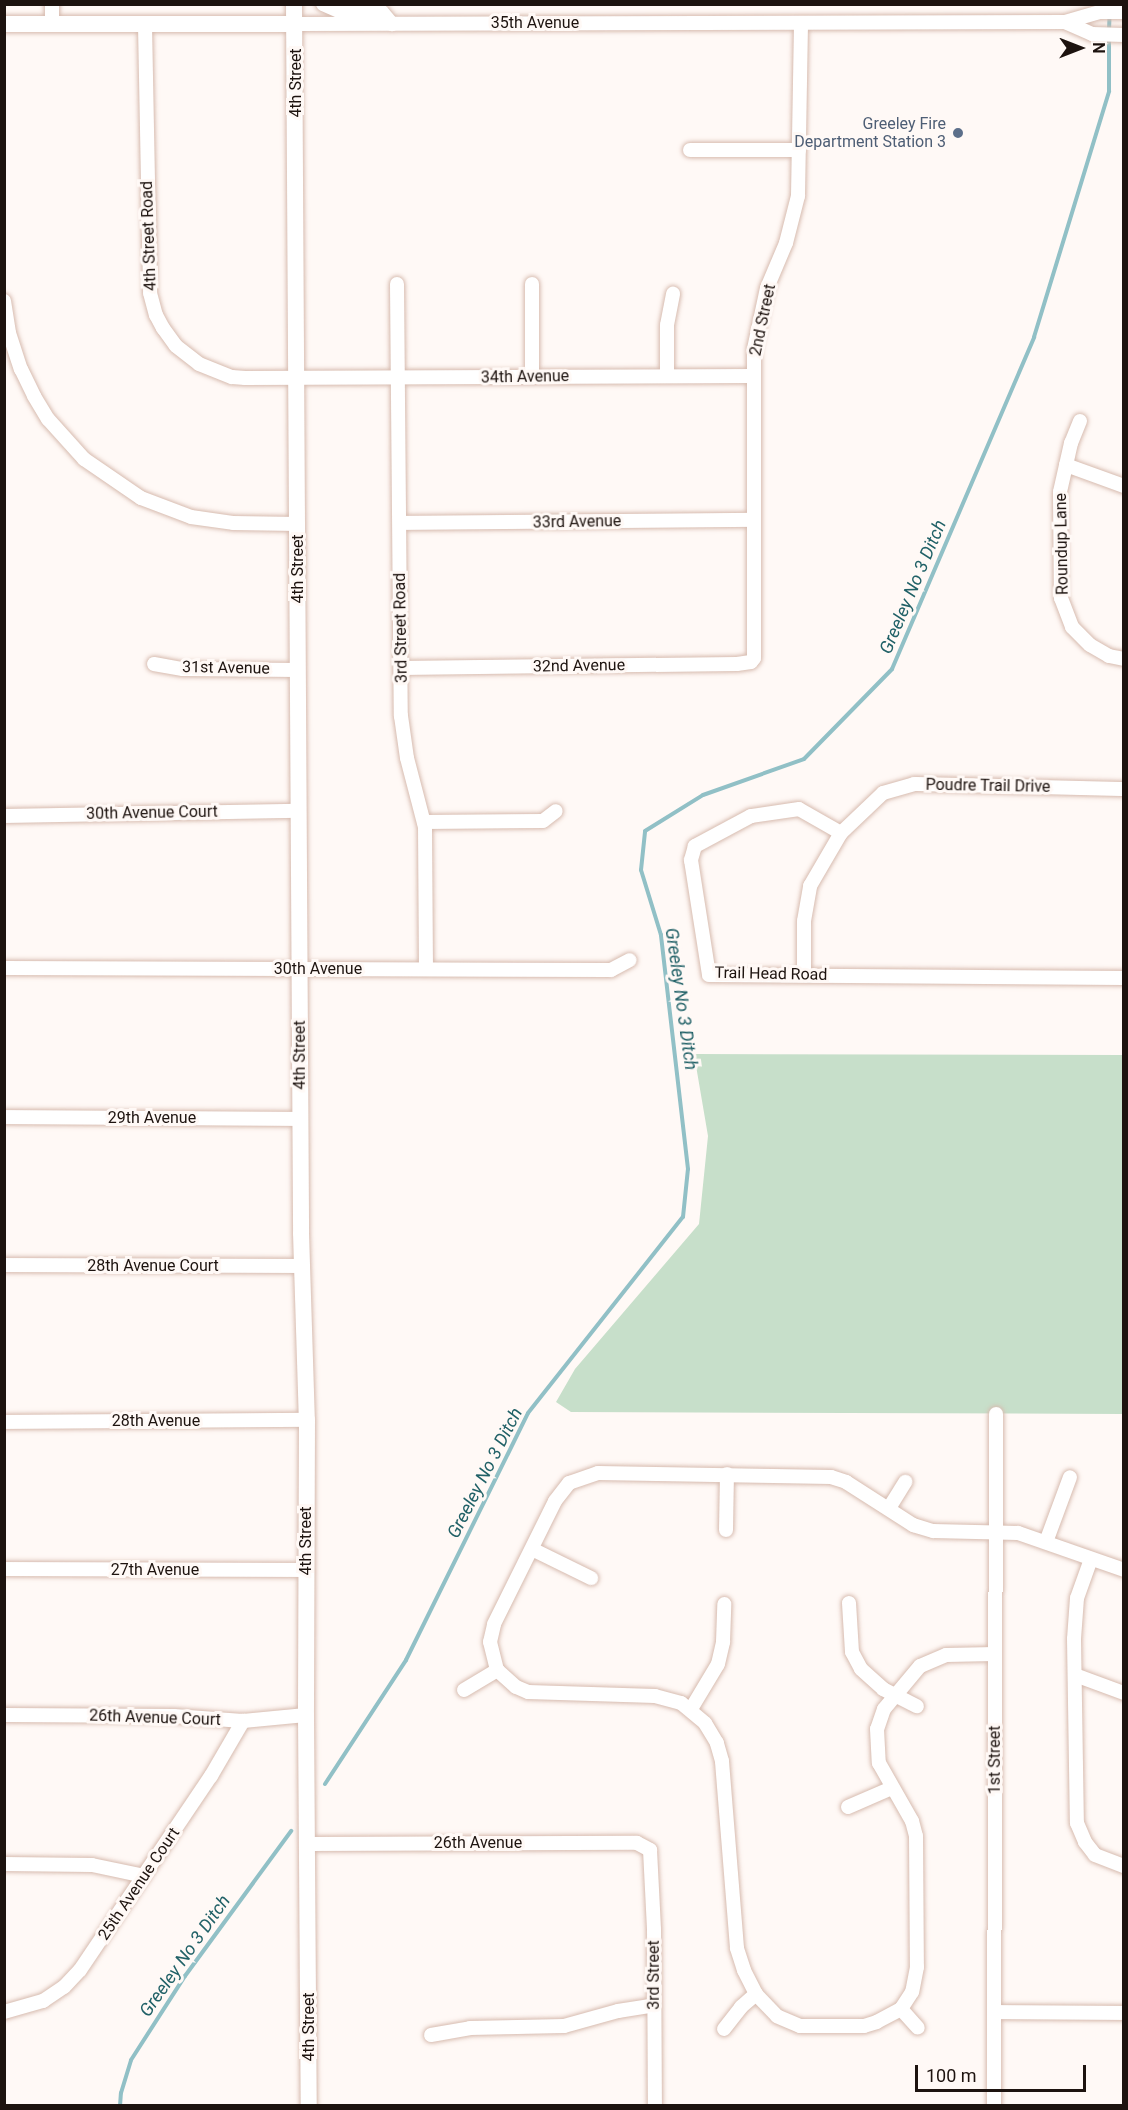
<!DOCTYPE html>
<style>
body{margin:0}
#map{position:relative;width:1128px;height:2110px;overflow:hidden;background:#fff9f6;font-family:Roboto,sans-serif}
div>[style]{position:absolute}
.green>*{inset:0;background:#c7dfca}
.stream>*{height:4px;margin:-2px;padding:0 2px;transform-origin:2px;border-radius:2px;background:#91c0c6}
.roads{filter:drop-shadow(0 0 2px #d7bbaf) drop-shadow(0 0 2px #d7bbaf)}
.minor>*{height:14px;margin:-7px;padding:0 7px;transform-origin:7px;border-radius:7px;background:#fff}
.major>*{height:16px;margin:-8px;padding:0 8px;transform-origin:8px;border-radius:8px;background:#fff}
.dots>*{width:16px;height:16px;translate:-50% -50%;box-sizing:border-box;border:3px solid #fff9f6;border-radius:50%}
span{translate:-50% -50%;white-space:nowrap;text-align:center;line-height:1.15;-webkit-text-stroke:6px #fff9f6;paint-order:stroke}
.street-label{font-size:16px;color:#1d130f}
.service-label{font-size:16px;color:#4e5e75}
.right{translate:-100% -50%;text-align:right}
.water-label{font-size:18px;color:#216167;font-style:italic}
.frame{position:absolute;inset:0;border:6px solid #1d130f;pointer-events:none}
.north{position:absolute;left:1050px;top:18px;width:60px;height:60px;-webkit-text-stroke:4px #fff9f6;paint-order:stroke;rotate:90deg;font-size:16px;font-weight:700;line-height:24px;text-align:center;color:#1d130f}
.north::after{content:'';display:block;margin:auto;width:21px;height:27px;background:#1d130f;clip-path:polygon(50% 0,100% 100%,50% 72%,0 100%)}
.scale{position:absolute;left:915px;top:2065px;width:171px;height:27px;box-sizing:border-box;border:3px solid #1d130f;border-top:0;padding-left:8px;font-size:18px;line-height:21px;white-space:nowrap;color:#1d130f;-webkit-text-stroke:4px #fff9f6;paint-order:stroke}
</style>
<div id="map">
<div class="green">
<i style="clip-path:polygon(694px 1054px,1123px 1055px,1123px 1414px,571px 1412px,556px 1402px,575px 1369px,699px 1224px,708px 1136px)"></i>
</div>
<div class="stream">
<i style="left:1109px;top:31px;width:27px;rotate:-88deg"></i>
<i style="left:325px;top:1784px;width:148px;rotate:-56.8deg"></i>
<i style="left:406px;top:1660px;width:275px;rotate:-63.7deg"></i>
<i style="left:528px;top:1413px;width:250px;rotate:-51.7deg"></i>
<i style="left:683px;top:1217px;width:48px;rotate:-84.1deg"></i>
<i style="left:688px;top:1169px;width:236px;rotate:-96.6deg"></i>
<i style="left:661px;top:935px;width:68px;rotate:-107.1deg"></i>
<i style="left:641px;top:870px;width:39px;rotate:-84deg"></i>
<i style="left:645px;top:831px;width:68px;rotate:-31.8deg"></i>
<i style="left:703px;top:795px;width:107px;rotate:-19.6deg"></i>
<i style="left:804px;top:759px;width:126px;rotate:-45.6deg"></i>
<i style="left:892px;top:669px;width:361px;rotate:-66.8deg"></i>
<i style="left:1034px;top:337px;width:257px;rotate:-73deg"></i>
<i style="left:1109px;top:91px;width:53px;rotate:-90deg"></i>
<i style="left:120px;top:2106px;width:13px;rotate:-86deg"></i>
<i style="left:121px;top:2093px;width:34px;rotate:-73deg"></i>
<i style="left:131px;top:2060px;width:100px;rotate:-57.3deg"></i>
<i style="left:185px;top:1976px;width:180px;rotate:-53.8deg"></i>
</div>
<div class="roads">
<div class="minor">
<i style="left:323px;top:4px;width:17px;rotate:24deg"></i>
<i style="left:339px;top:11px;width:43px;rotate:1.3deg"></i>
<i style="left:382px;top:12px;width:16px;rotate:50deg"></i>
<i style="left:1065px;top:22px;width:30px;rotate:24deg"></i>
<i style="left:1092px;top:34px;width:32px;rotate:2deg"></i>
<i style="left:296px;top:24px;width:769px;rotate:-0.15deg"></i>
<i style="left:1065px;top:22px;width:36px;rotate:-16deg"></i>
<i style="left:1100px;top:12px;width:24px"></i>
<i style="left:52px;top:25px;width:21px;rotate:-90deg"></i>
<i style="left:145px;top:25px;width:268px;rotate:88.9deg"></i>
<i style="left:150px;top:293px;width:23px;rotate:75deg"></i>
<i style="left:156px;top:315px;width:15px;rotate:62deg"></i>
<i style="left:163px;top:328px;width:22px;rotate:54deg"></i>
<i style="left:176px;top:346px;width:29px;rotate:38deg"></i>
<i style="left:199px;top:364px;width:35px;rotate:22deg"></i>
<i style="left:232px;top:377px;width:13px;rotate:4deg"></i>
<i style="left:245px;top:378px;width:509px;rotate:-0.23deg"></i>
<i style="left:690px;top:150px;width:109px"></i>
<i style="left:397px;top:284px;width:432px;rotate:89.5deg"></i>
<i style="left:401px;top:716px;width:42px;rotate:81.9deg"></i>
<i style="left:407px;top:758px;width:71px;rotate:75.4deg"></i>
<i style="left:425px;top:827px;width:142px;rotate:89.6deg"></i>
<i style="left:4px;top:301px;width:32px;rotate:81deg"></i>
<i style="left:9px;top:333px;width:38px;rotate:72deg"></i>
<i style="left:21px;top:369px;width:30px;rotate:64deg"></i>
<i style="left:34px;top:396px;width:27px;rotate:59deg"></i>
<i style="left:48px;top:419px;width:54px;rotate:48deg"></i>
<i style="left:84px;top:459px;width:69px;rotate:34.4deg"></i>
<i style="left:141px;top:498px;width:53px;rotate:20.8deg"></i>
<i style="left:191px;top:517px;width:42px;rotate:8.1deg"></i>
<i style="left:233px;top:523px;width:65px;rotate:0.9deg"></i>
<i style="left:667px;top:376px;width:51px;rotate:-90deg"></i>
<i style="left:667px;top:325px;width:32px;rotate:-79deg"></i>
<i style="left:532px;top:377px;width:93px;rotate:-90deg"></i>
<i style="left:1080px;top:421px;width:24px;rotate:112deg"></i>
<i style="left:1071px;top:443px;width:50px;rotate:102.7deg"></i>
<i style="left:1060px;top:492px;width:106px;rotate:89.5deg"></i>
<i style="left:1061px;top:598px;width:31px;rotate:69deg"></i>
<i style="left:1072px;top:627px;width:25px;rotate:45deg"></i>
<i style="left:1090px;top:645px;width:22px;rotate:30deg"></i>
<i style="left:1109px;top:656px;width:15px;rotate:11deg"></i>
<i style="left:1066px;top:465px;width:62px;rotate:19.9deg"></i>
<i style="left:400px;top:523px;width:354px;rotate:-0.5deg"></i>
<i style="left:154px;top:664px;width:29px;rotate:10deg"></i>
<i style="left:183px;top:669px;width:115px;rotate:0.5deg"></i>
<i style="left:401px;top:668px;width:336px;rotate:-0.7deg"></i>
<i style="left:737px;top:664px;width:14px;rotate:-8deg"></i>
<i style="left:751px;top:662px;width:5px;rotate:-53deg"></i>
<i style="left:754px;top:658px;width:309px;rotate:-90deg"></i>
<i style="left:754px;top:349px;width:62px;rotate:-78deg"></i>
<i style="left:767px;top:288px;width:49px;rotate:-67.1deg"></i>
<i style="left:786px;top:243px;width:49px;rotate:-75.7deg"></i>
<i style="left:798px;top:196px;width:173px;rotate:-89deg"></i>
<i style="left:4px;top:816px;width:295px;rotate:-1deg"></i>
<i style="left:424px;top:822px;width:119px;rotate:-0.5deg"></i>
<i style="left:543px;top:821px;width:16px;rotate:-38deg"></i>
<i style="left:841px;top:833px;width:48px;rotate:-150.3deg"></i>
<i style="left:799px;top:809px;width:49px;rotate:171.7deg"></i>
<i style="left:751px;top:816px;width:64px;rotate:151.8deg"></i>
<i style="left:695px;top:846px;width:15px;rotate:106deg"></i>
<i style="left:691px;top:860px;width:116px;rotate:81.1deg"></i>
<i style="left:709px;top:975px;width:415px;rotate:0.4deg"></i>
<i style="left:4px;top:968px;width:607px;rotate:0.19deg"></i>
<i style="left:611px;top:970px;width:21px;rotate:-28deg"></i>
<i style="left:804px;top:975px;width:54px;rotate:-90deg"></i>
<i style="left:804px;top:921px;width:36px;rotate:-80deg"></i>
<i style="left:810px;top:886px;width:61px;rotate:-59.7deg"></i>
<i style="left:841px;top:833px;width:58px;rotate:-43.6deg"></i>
<i style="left:883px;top:793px;width:32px;rotate:-16deg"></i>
<i style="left:914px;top:784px;width:210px;rotate:1.4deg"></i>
<i style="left:4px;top:1117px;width:296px;rotate:0.4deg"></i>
<i style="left:4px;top:1265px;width:297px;rotate:0.2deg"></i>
<i style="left:4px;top:1422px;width:303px;rotate:-0.4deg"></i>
<i style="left:889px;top:1508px;width:31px;rotate:-58deg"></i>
<i style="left:726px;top:1530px;width:56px;rotate:-89deg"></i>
<i style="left:1046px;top:1542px;width:69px;rotate:-69.7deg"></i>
<i style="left:532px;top:1549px;width:66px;rotate:26.2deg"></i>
<i style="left:1091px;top:1559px;width:41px;rotate:109.7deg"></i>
<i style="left:1077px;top:1598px;width:41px;rotate:94.2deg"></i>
<i style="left:1074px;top:1639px;width:184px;rotate:89.1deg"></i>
<i style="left:1077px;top:1823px;width:21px;rotate:67deg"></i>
<i style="left:1085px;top:1842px;width:16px;rotate:52deg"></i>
<i style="left:1095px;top:1855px;width:31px;rotate:21deg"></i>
<i style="left:4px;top:1569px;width:302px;rotate:0.2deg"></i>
<i style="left:849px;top:1603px;width:49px;rotate:86.5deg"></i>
<i style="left:852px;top:1652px;width:19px;rotate:62deg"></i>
<i style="left:861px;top:1669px;width:30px;rotate:42deg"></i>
<i style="left:883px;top:1689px;width:38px;rotate:27deg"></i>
<i style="left:995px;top:1654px;width:49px;rotate:178.8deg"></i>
<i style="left:946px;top:1655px;width:28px;rotate:157deg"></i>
<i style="left:920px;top:1666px;width:56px;rotate:129.9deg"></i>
<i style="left:884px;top:1709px;width:21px;rotate:109deg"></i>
<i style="left:877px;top:1729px;width:34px;rotate:87deg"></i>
<i style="left:879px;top:1763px;width:67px;rotate:60.4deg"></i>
<i style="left:912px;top:1821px;width:16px;rotate:75deg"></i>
<i style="left:916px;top:1836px;width:131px;rotate:89.6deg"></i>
<i style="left:917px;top:1967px;width:25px;rotate:101deg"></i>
<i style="left:912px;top:1992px;width:20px;rotate:123deg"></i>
<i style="left:901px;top:2009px;width:27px;rotate:152deg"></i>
<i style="left:877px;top:2022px;width:14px;rotate:163deg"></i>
<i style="left:864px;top:2026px;width:64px;rotate:180deg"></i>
<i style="left:800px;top:2026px;width:25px;rotate:-157deg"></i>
<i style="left:777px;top:2016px;width:30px;rotate:-134deg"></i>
<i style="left:756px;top:1994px;width:27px;rotate:-117deg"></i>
<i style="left:744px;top:1970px;width:23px;rotate:-108deg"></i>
<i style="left:737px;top:1948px;width:188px;rotate:-94.6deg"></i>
<i style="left:722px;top:1761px;width:19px;rotate:-106deg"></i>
<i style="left:717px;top:1743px;width:23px;rotate:-121deg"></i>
<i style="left:705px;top:1723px;width:31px;rotate:-140deg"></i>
<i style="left:681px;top:1703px;width:27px;rotate:-165deg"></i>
<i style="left:655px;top:1696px;width:127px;rotate:-178.2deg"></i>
<i style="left:528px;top:1692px;width:13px;rotate:-157deg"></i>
<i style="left:516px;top:1687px;width:25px;rotate:-138deg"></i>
<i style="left:497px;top:1670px;width:29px;rotate:-104deg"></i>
<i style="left:490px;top:1642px;width:18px;rotate:-77deg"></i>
<i style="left:494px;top:1624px;width:137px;rotate:-63.6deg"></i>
<i style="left:555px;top:1501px;width:23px;rotate:-52deg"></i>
<i style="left:569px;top:1483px;width:31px;rotate:-19deg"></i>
<i style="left:598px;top:1473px;width:233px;rotate:1deg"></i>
<i style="left:831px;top:1477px;width:16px;rotate:18deg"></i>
<i style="left:846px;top:1482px;width:80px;rotate:32.7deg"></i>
<i style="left:913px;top:1525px;width:21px;rotate:17deg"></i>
<i style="left:933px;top:1531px;width:85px;rotate:1.3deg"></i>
<i style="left:1018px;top:1533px;width:112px;rotate:19.2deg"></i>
<i style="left:1075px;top:1675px;width:52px;rotate:20.2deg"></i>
<i style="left:464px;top:1690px;width:39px;rotate:-31deg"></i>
<i style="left:691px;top:1709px;width:52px;rotate:-59deg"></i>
<i style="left:718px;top:1664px;width:23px;rotate:-77deg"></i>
<i style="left:723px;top:1642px;width:38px;rotate:-88deg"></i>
<i style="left:4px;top:1715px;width:170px;rotate:0.3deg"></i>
<i style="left:174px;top:1716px;width:69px;rotate:4.1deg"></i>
<i style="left:243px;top:1721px;width:63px;rotate:-5.4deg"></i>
<i style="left:848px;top:1807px;width:48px;rotate:-23.4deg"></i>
<i style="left:308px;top:1844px;width:329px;rotate:-0.2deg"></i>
<i style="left:637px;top:1843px;width:15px;rotate:28deg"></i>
<i style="left:650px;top:1850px;width:80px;rotate:87.1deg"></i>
<i style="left:654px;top:1930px;width:176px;rotate:89.7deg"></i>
<i style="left:4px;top:1864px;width:88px;rotate:0.7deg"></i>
<i style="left:92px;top:1865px;width:53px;rotate:11.9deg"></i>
<i style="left:901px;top:2009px;width:25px;rotate:48deg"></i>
<i style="left:4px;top:2012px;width:41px;rotate:-15.8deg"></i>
<i style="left:43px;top:2001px;width:25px;rotate:-34deg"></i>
<i style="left:64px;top:1987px;width:23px;rotate:-47deg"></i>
<i style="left:80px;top:1970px;width:234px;rotate:-56deg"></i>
<i style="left:211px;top:1776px;width:64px;rotate:-59.8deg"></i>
<i style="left:994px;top:2012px;width:130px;rotate:0.4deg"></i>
<i style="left:724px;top:2029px;width:28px;rotate:-52deg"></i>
<i style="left:741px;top:2007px;width:20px;rotate:-41deg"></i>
<i style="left:431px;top:2035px;width:40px;rotate:-10deg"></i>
<i style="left:470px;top:2028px;width:94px;rotate:-1.2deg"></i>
<i style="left:564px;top:2026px;width:56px;rotate:-15.5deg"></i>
<i style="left:618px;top:2011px;width:36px;rotate:-9deg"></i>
<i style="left:994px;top:2106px;width:692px;rotate:-89.83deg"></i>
</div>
<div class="major">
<i style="left:294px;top:4px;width:1229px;rotate:89.67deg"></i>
<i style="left:301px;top:1233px;width:187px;rotate:88.2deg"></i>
<i style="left:307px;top:1420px;width:295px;rotate:90.2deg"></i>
<i style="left:306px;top:1715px;width:391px;rotate:89.6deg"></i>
<i style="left:4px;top:24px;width:292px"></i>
</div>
</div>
<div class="dots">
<i style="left:958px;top:133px;background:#5c6f8a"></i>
</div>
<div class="street-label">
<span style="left:535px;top:23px">35th Avenue</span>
<span style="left:296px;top:83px;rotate:-90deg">4th Street</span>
<span style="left:149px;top:236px;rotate:-92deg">4th Street Road</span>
<span style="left:763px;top:320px;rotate:-78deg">2nd Street</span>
<span style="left:525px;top:377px;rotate:-1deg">34th Avenue</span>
<span style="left:577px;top:522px;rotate:-1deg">33rd Avenue</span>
<span style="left:1062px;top:544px;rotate:-91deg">Roundup Lane</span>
<span style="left:298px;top:569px;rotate:-90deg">4th Street</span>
<span style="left:401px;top:628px;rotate:-91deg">3rd Street Road</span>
<span style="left:579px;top:666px;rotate:-1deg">32nd Avenue</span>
<span style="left:226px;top:668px;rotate:1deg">31st Avenue</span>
<span style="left:988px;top:786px;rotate:1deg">Poudre Trail Drive</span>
<span style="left:152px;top:813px;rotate:-1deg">30th Avenue Court</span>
<span style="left:318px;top:969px">30th Avenue</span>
<span style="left:771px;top:974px;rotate:1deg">Trail Head Road</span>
<span style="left:300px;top:1055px;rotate:-90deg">4th Street</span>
<span style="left:152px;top:1118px">29th Avenue</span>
<span style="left:153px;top:1266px">28th Avenue Court</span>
<span style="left:156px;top:1421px">28th Avenue</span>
<span style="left:306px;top:1541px;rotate:-90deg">4th Street</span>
<span style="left:155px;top:1570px">27th Avenue</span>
<span style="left:155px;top:1718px;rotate:2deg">26th Avenue Court</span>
<span style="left:995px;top:1760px;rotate:-90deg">1st Street</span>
<span style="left:478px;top:1843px">26th Avenue</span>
<span style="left:139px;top:1884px;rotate:-56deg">25th Avenue Court</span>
<span style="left:654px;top:1975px;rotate:-90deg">3rd Street</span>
<span style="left:309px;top:2027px;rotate:-90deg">4th Street</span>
</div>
<div class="service-label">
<span class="right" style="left:946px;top:133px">Greeley Fire<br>Department Station 3</span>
</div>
<div class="water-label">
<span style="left:913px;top:587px;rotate:-67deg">Greeley No 3 Ditch</span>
<span style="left:681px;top:999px;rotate:82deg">Greeley No 3 Ditch</span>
<span style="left:485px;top:1473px;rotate:-63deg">Greeley No 3 Ditch</span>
<span style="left:185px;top:1956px;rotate:-55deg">Greeley No 3 Ditch</span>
</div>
<div class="frame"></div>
<div class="north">N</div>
<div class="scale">100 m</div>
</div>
